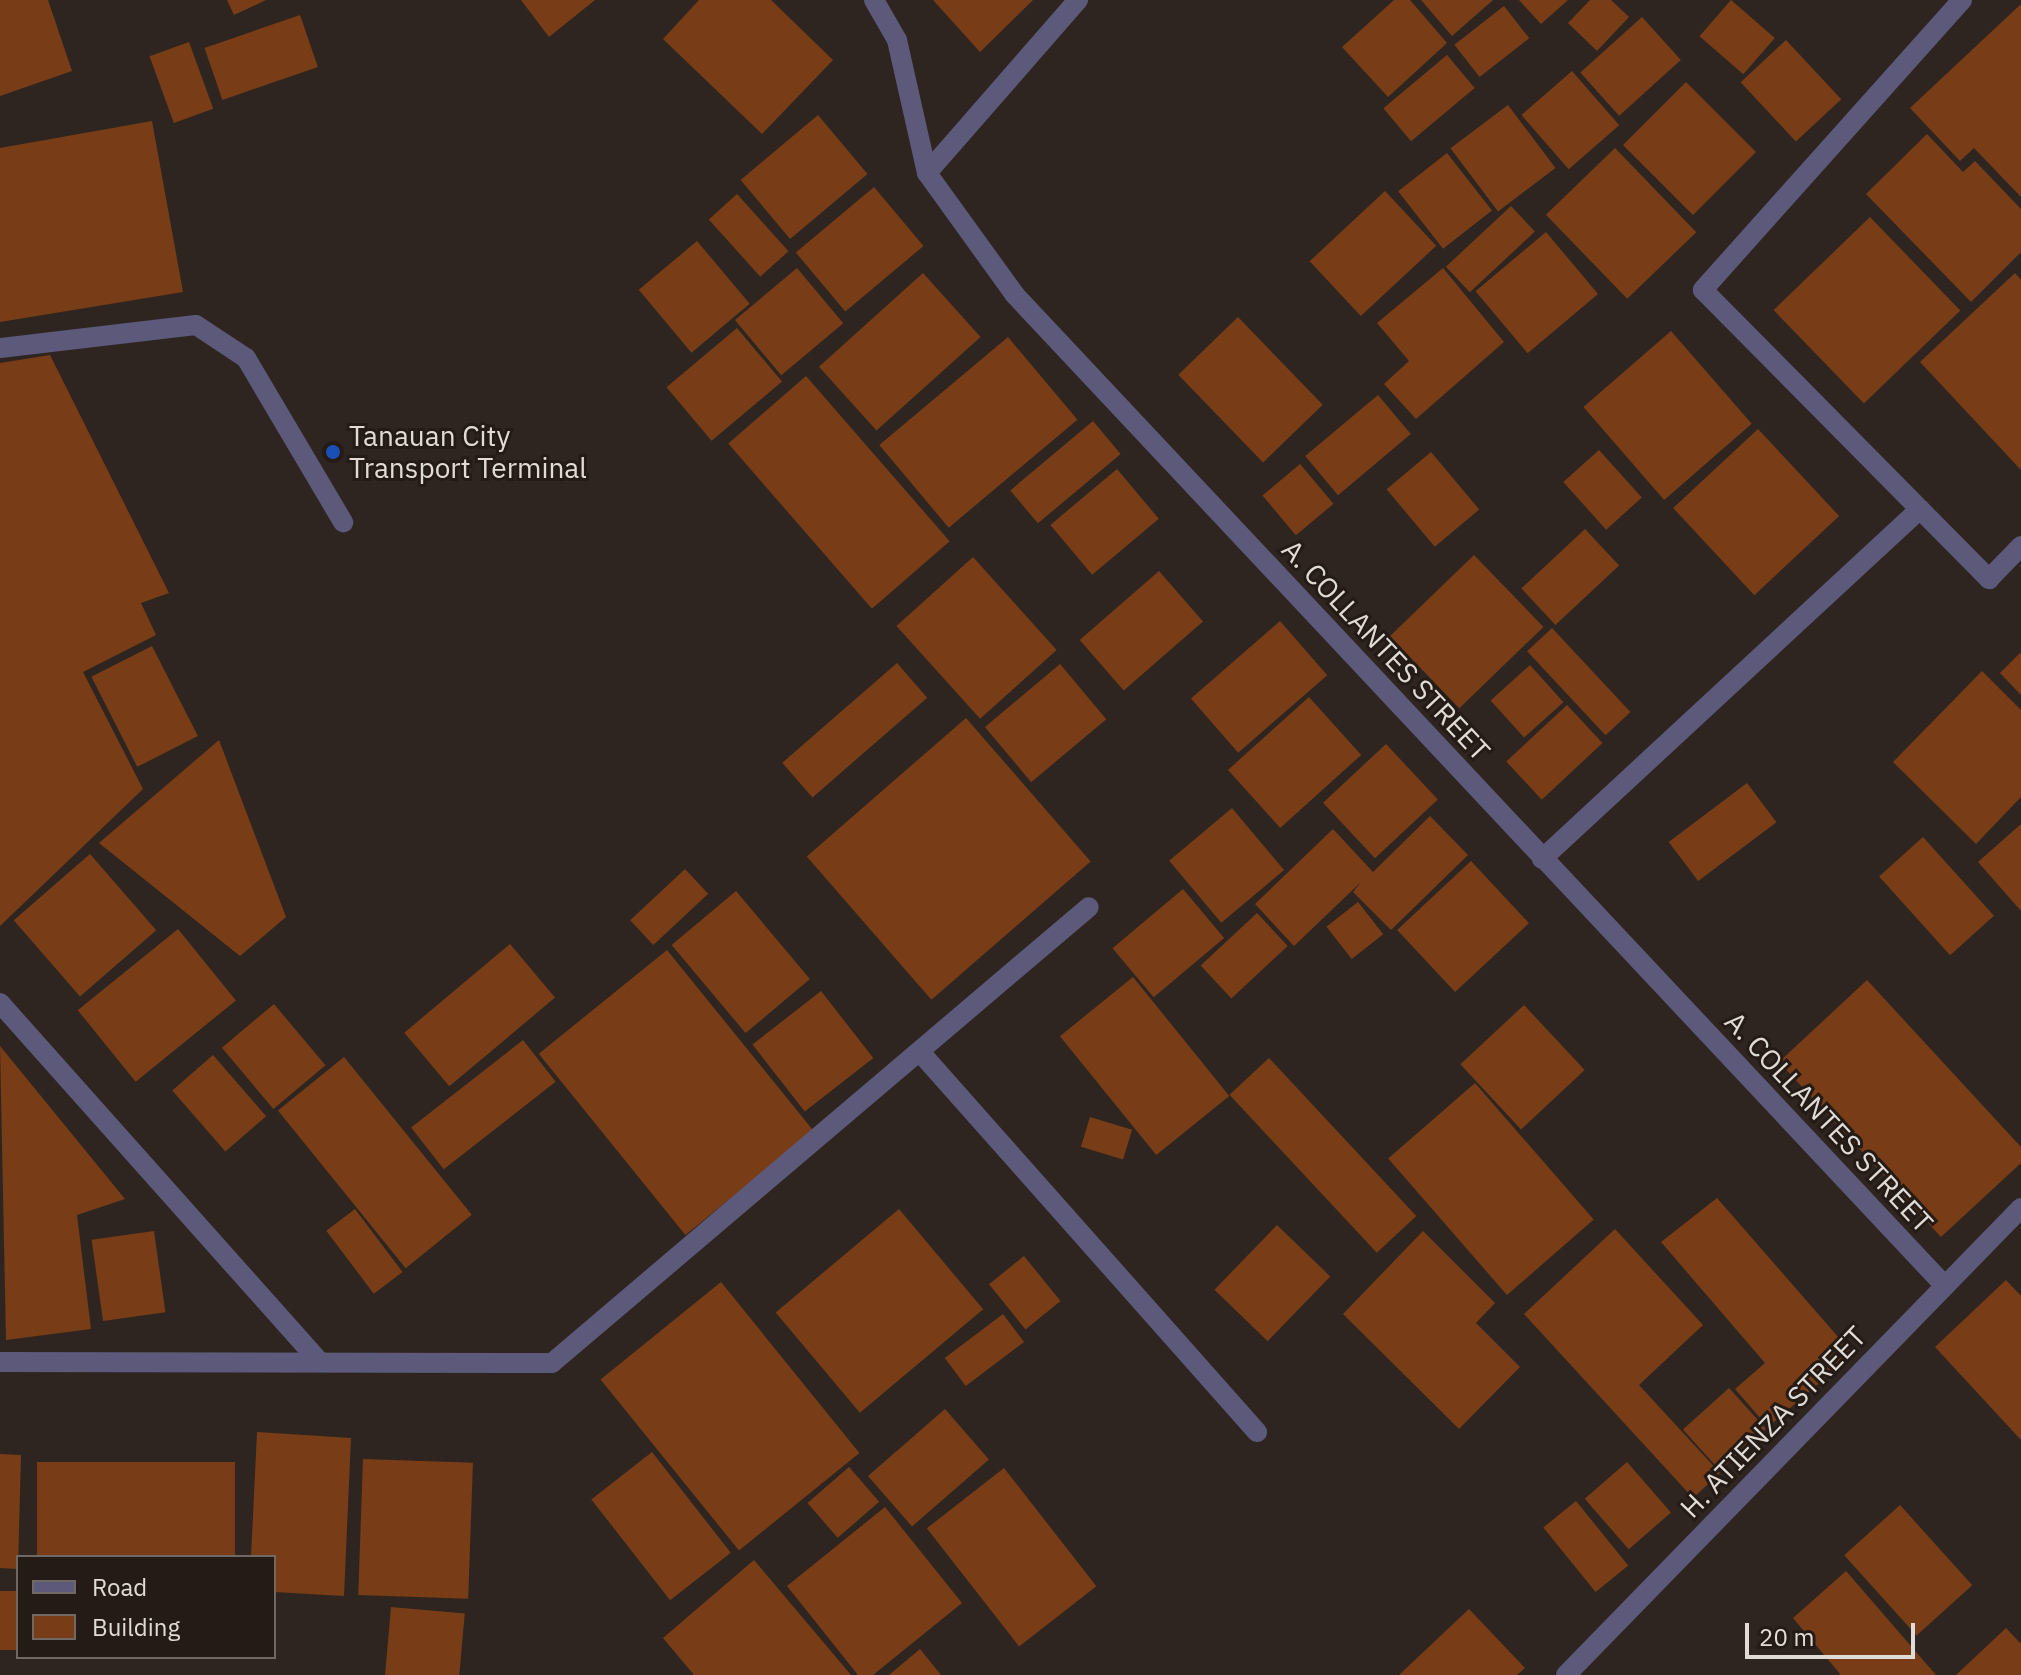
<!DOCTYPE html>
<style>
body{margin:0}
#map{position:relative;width:2021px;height:1675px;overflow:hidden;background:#2e2520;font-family:"IBM Plex Sans",sans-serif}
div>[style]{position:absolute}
.building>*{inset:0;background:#783d16;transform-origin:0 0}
.minor>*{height:20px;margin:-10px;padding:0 10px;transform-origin:10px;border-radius:10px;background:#5c597b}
.dots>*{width:22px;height:22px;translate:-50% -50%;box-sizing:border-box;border:4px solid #241b16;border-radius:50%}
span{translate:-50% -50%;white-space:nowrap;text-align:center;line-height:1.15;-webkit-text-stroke:6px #241b16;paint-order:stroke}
.poi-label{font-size:28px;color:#e1dbd7}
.left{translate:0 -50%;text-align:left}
.street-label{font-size:28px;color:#e1dbd7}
.legend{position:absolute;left:16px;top:1555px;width:260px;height:104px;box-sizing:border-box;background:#241b16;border:2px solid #706863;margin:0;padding:10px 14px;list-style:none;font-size:24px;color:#e1dbd7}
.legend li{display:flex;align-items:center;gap:16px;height:40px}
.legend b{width:40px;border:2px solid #706863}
.scale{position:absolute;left:1745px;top:1623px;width:170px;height:36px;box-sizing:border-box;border:4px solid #e1dbd7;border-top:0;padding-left:10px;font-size:24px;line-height:28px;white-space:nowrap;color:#e1dbd7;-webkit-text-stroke:6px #241b16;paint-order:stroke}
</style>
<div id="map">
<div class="building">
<i style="clip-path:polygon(0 0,48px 0,72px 71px,0 96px)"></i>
<i style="clip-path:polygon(227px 0,266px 0,234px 15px)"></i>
<i style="clip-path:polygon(521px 0,595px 0,549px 37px)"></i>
<i style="clip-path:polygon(699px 0,771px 0,833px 60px,762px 134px,663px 39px)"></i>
<i style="clip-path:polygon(933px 0,1033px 0,980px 52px)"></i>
<i style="clip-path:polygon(1394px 0,1410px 0,1447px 43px,1388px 97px,1342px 47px)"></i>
<i style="clip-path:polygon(1421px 0,1493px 0,1452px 36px)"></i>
<i style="clip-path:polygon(1519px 0,1568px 0,1541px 24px)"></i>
<i style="clip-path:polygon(1590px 0,1611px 0,1629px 17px,1597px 51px,1568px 23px)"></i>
<i style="left:1731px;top:0;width:58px;height:48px;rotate:41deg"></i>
<i style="clip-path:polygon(2021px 4px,2021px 197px,1974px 148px,1960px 161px,1910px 108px)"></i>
<i style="left:1504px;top:6px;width:41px;height:63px;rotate:52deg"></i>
<i style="left:300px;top:15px;width:55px;height:101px;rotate:71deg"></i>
<i style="left:1642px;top:17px;width:58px;height:83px;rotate:48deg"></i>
<i style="left:1786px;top:40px;width:81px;height:62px;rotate:47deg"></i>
<i style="left:189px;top:42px;width:71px;height:42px;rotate:70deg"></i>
<i style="left:1447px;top:55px;width:43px;height:83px;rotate:50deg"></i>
<i style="left:1572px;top:71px;width:72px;height:67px;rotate:49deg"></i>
<i style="left:1686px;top:82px;width:99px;height:89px;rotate:45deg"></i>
<i style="left:1508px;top:105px;width:79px;height:72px;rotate:53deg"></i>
<i style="left:818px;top:115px;width:77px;height:101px;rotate:50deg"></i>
<i style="clip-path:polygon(152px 121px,183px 292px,0 322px,0 148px)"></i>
<i style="clip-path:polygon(1927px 134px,1963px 172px,1975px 161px,2021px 209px,2021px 252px,1971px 302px,1866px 194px)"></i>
<i style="left:1615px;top:148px;width:117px;height:96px;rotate:46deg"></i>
<i style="left:1447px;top:153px;width:73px;height:62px;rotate:52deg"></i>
<i style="left:874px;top:187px;width:77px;height:102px;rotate:50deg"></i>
<i style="left:1385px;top:191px;width:75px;height:103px;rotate:47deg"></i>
<i style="left:737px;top:194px;width:77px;height:38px;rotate:48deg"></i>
<i style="left:1511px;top:206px;width:35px;height:89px;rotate:47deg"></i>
<i style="left:1870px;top:217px;width:130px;height:134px;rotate:46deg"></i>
<i style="left:1546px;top:232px;width:81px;height:92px;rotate:50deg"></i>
<i style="left:697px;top:241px;width:82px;height:76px;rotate:50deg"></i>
<i style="left:797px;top:268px;width:72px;height:81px;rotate:50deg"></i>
<i style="clip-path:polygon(1443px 268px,1504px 342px,1416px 419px,1384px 384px,1409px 361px,1377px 323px)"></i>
<i style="left:923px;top:273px;width:86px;height:140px;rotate:48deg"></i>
<i style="clip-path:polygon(2015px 273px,2021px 280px,2021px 470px,1920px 362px)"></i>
<i style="left:1238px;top:317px;width:122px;height:83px;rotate:46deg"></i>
<i style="left:737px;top:328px;width:70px;height:92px;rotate:50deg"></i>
<i style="left:1671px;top:331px;width:123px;height:116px;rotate:49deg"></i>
<i style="left:1008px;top:337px;width:108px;height:168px;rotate:50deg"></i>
<i style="clip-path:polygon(50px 355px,169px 593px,141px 603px,156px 635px,83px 672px,143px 789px,0 926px,0 363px)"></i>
<i style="left:806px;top:376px;width:219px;height:103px;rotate:49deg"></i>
<i style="left:1378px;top:395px;width:51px;height:95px;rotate:50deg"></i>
<i style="left:1093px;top:421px;width:43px;height:108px;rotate:50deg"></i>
<i style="left:1758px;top:429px;width:119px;height:116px;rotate:47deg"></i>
<i style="left:1599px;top:450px;width:64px;height:48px;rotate:48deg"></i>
<i style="left:1431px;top:452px;width:75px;height:58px;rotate:50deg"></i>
<i style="left:1300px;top:464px;width:52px;height:49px;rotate:50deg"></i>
<i style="left:1117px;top:469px;width:65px;height:87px;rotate:50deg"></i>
<i style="left:1585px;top:529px;width:50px;height:87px;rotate:47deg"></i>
<i style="left:1474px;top:555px;width:100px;height:117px;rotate:46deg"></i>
<i style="left:973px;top:557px;width:125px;height:103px;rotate:48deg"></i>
<i style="left:1159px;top:571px;width:67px;height:105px;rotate:49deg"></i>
<i style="left:1280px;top:621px;width:72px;height:118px;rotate:49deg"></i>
<i style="left:1552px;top:628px;width:115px;height:34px;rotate:47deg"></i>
<i style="left:152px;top:646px;width:101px;height:68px;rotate:63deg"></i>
<i style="clip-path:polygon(2021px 652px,2021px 695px,2000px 673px)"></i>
<i style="left:897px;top:663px;width:46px;height:152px;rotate:49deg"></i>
<i style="left:1060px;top:664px;width:72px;height:98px;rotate:50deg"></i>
<i style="left:1530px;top:665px;width:50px;height:53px;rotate:48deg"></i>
<i style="clip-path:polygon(1982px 671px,2021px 710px,2021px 797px,1976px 844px,1893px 762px)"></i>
<i style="left:1309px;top:697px;width:78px;height:109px;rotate:48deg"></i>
<i style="left:1567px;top:705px;width:52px;height:83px;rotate:47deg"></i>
<i style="left:966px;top:718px;width:190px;height:211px;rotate:49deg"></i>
<i style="clip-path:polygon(219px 740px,286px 917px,240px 956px,99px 843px)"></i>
<i style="left:1386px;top:744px;width:76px;height:86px;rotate:47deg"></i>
<i style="left:1747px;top:783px;width:49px;height:98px;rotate:53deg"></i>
<i style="left:1232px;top:808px;width:81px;height:82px;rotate:50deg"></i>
<i style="clip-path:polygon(1430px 816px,1468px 855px,1391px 930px,1353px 892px,1361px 882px,1294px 946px,1255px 904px,1333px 829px,1373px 872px)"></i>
<i style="clip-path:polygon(2021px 824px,2021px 911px,1978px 862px)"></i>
<i style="left:1923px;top:837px;width:106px;height:59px;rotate:48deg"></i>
<i style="left:90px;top:854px;width:101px;height:101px;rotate:49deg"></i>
<i style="left:1471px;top:861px;width:85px;height:101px;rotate:47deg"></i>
<i style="left:685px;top:869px;width:34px;height:75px;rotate:47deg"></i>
<i style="left:1183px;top:889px;width:64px;height:92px;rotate:50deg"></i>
<i style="left:736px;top:891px;width:115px;height:84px;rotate:50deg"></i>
<i style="left:1358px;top:902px;width:41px;height:40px;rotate:52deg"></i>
<i style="left:1257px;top:913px;width:45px;height:77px;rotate:47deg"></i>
<i style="left:178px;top:929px;width:92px;height:129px;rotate:51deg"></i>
<i style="left:510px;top:944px;width:70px;height:138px;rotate:50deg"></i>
<i style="left:667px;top:950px;width:233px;height:165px;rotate:51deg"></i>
<i style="left:1133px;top:977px;width:153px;height:94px;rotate:51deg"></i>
<i style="clip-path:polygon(1867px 980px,2021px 1147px,2021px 1163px,1941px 1237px,1779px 1062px)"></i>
<i style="left:821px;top:991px;width:85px;height:87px;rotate:52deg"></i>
<i style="left:274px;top:1004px;width:80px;height:68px;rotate:50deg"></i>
<i style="left:1524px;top:1005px;width:89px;height:87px;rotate:47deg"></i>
<i style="left:523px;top:1040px;width:53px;height:142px;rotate:52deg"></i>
<i style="clip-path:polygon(0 1046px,125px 1199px,77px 1215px,91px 1329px,6px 1340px)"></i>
<i style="left:213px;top:1055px;width:81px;height:54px;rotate:49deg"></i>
<i style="left:344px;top:1057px;width:203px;height:85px;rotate:51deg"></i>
<i style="left:1269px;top:1058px;width:216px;height:54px;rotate:47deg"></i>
<i style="left:1475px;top:1083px;width:181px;height:115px;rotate:49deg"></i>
<i style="left:1090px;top:1117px;width:44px;height:31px;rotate:17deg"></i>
<i style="clip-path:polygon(1717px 1198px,1853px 1354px,1768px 1427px,1735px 1389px,1765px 1363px,1661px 1242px)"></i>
<i style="left:355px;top:1209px;width:79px;height:36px;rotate:53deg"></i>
<i style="left:899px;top:1209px;width:131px;height:161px;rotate:50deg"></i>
<i style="left:1277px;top:1225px;width:74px;height:90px;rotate:44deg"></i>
<i style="clip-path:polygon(1615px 1229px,1703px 1325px,1639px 1385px,1720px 1473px,1693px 1498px,1524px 1314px)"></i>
<i style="left:154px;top:1231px;width:82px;height:63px;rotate:82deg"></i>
<i style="clip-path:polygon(1423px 1231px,1495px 1303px,1476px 1323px,1520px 1367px,1459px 1429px,1343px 1314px)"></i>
<i style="left:1024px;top:1256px;width:58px;height:45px;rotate:51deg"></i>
<i style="clip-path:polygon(2006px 1280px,2021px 1296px,2021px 1440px,1935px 1347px)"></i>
<i style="left:721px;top:1282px;width:220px;height:155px;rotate:51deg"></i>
<i style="left:1003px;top:1314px;width:35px;height:73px;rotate:53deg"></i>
<i style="left:1729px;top:1388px;width:55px;height:62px;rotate:48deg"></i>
<i style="left:945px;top:1409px;width:67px;height:102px;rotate:49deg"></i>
<i style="clip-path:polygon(257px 1432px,351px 1438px,344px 1596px,274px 1592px,274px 1557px,251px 1557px)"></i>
<i style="left:652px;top:1452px;width:128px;height:77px;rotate:52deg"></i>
<i style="clip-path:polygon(0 1454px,21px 1455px,18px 1569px,0 1568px)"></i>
<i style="left:363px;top:1459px;width:110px;height:136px;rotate:2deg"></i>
<i style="left:37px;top:1462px;width:198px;height:95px"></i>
<i style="left:1627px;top:1462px;width:67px;height:56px;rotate:49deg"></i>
<i style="left:849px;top:1467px;width:46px;height:55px;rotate:49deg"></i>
<i style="left:1004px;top:1468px;width:150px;height:98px;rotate:52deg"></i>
<i style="left:1576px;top:1501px;width:83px;height:42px;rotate:51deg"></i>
<i style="left:1900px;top:1505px;width:108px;height:75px;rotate:48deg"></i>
<i style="clip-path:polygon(885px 1507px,962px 1603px,873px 1675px,858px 1675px,787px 1586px)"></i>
<i style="clip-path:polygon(754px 1560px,851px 1675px,694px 1675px,663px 1638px)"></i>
<i style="clip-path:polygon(1846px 1571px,1936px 1675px,1841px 1675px,1793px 1618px)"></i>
<i style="left:0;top:1591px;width:18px;height:59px"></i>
<i style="left:391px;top:1607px;width:74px;height:68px;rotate:5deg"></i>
<i style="clip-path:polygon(1469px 1609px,1525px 1668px,1517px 1675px,1399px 1675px)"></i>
<i style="clip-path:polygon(2006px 1628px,2021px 1644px,2021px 1675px,1956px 1675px)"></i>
<i style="clip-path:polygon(920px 1649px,941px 1675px,889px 1675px)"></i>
</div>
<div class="minor">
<i style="left:874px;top:0;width:46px;rotate:60.1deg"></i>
<i style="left:897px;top:40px;width:136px;rotate:77.3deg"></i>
<i style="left:927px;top:173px;width:150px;rotate:54.2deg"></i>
<i style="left:1015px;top:295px;width:1358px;rotate:46.82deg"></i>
<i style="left:1962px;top:0;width:389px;rotate:131.8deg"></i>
<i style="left:1703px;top:290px;width:407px;rotate:45.3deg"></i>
<i style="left:1989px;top:579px;width:46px;rotate:-45.9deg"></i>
<i style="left:927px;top:173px;width:230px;rotate:-48.9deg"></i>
<i style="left:0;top:348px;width:197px;rotate:-6.7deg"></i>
<i style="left:196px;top:325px;width:60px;rotate:33.4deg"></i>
<i style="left:246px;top:358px;width:191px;rotate:59.4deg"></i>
<i style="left:1542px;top:859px;width:515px;rotate:-42.8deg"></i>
<i style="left:0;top:1003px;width:481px;rotate:48.3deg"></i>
<i style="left:920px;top:1052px;width:508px;rotate:48.43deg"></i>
<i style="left:0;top:1362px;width:552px;rotate:0.1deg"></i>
<i style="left:552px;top:1363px;width:704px;rotate:-40.34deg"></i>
<i style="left:1566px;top:1675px;width:652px;rotate:-45.75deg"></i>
</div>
<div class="dots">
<i style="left:333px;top:452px;background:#1a4fb4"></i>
</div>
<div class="poi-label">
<span class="left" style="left:349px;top:452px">Tanauan City<br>Transport Terminal</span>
</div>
<div class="street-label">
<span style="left:1386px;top:650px;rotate:47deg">A. COLLANTES STREET</span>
<span style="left:1829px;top:1122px;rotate:47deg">A. COLLANTES STREET</span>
<span style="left:1773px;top:1422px;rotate:-46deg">H. ATIENZA STREET</span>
</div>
<ul class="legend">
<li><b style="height:10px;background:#5c597b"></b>Road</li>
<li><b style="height:22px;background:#783d16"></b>Building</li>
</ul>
<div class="scale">20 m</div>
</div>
